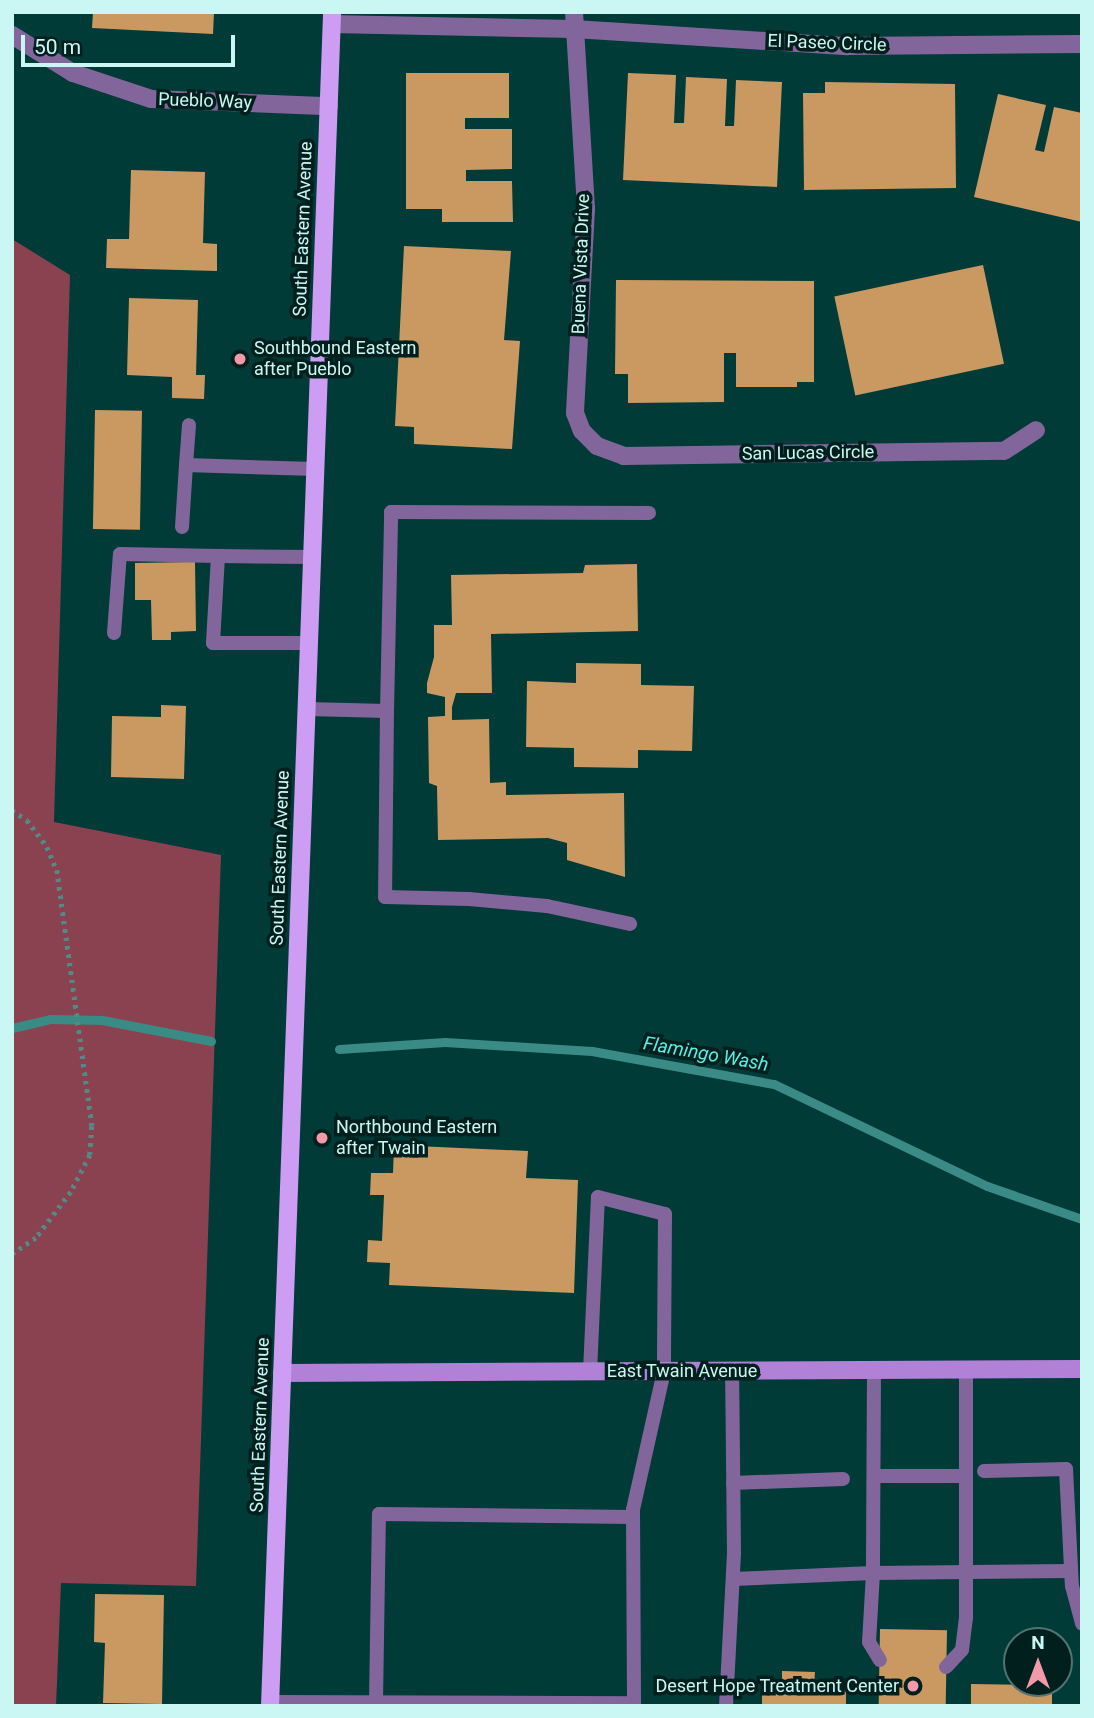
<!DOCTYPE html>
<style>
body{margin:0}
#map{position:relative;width:1094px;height:1718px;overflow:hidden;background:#003b38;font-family:Roboto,sans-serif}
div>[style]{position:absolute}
.green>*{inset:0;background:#8a4251}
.stream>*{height:9px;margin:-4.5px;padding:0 4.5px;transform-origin:4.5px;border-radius:4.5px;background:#3a8b85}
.building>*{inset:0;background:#ca9961;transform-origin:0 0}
.path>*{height:4.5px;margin-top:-2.25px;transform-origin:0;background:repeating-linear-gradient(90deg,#548985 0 3.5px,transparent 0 8.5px)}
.lane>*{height:14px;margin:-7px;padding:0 7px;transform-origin:7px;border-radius:7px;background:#82669b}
.street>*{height:18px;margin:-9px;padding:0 9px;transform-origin:9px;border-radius:9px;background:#82669b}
.secondary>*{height:18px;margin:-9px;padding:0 9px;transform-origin:9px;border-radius:9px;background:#b081d6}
.primary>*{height:18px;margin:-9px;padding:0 9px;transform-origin:9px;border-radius:9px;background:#cd9df4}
.dots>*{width:19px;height:19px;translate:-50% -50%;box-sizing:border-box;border:4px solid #001f1d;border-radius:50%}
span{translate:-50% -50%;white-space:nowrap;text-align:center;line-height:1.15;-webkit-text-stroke:7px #001f1d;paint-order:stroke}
.street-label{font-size:18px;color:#caf7f3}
.poi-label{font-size:18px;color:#caf7f3}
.left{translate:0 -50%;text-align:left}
.right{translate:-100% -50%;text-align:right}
.water-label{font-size:19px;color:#55f0e6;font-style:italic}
.frame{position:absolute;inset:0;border:14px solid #caf7f3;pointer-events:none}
.north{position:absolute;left:1003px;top:1627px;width:70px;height:70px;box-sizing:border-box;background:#001f1d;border:2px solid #517573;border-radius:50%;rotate:0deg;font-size:19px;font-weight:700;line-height:28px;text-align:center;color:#caf7f3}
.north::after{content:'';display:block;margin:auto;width:24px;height:32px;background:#f39aa9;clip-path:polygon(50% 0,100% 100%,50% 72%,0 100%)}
.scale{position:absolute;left:21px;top:35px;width:214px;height:32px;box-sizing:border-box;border:4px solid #caf7f3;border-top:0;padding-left:9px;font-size:21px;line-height:24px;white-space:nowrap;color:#caf7f3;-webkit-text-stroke:5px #001f1d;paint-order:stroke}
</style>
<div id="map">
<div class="green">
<i style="clip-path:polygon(12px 239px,70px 275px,54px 822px,221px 855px,196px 1586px,61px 1583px,56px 1706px,12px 1706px)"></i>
</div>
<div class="stream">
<i style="left:12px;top:1028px;width:39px;rotate:-13deg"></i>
<i style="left:50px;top:1019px;width:52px;rotate:1.1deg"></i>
<i style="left:102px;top:1020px;width:111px;rotate:10.9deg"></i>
<i style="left:339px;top:1049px;width:106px;rotate:-3.8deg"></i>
<i style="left:445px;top:1042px;width:147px;rotate:3.5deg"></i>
<i style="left:592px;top:1051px;width:185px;rotate:10.3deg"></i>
<i style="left:774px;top:1084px;width:236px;rotate:25.6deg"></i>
<i style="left:987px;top:1186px;width:101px;rotate:19.2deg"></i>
</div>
<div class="building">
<i style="clip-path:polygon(93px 12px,214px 12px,213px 34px,92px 28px)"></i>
<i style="clip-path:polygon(406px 73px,509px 73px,509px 118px,465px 118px,465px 129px,512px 129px,512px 169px,466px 170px,466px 181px,512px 181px,513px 222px,442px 222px,442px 209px,406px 209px)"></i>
<i style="clip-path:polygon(628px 73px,676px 75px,674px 123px,684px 123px,686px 77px,727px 79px,725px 126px,734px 126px,736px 80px,782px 82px,777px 187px,623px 180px)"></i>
<i style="clip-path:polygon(825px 82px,955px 84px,956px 188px,804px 190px,803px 93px,825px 93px)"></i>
<i style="clip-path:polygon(998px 94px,1046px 105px,1035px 150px,1044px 152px,1054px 107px,1082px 113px,1082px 222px,974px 197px)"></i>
<i style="clip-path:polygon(131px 170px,205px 172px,203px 243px,217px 244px,217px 271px,106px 268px,107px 239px,129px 239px)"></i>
<i style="clip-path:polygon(404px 246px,511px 251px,504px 340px,520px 341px,512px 449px,414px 444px,414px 427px,395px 426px)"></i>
<i style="left:983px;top:265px;width:101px;height:152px;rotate:78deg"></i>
<i style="clip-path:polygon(616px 280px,814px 281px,814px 382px,797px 382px,797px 387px,736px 387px,736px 353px,724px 353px,724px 402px,628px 403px,628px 374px,615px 374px)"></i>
<i style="clip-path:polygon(129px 298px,198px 300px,196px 375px,205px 375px,204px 399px,172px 398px,172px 377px,127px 375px)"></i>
<i style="left:95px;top:410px;width:47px;height:119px;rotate:1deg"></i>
<i style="clip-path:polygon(195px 562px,196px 631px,171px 632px,171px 640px,152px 640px,151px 600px,135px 600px,135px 563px)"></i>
<i style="clip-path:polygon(637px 564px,638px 631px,491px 634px,492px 693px,456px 693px,452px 707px,452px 720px,489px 719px,490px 783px,506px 782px,506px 795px,624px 793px,625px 877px,567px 860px,567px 843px,548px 838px,438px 840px,437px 786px,429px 783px,428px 717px,445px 716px,445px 697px,427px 693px,427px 683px,434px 657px,434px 625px,452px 625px,451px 575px,583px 573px,585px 565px)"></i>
<i style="clip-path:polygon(576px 663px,641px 664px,641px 685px,694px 686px,692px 751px,638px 750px,638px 768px,574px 767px,574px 748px,526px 747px,527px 681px,576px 683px)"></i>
<i style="clip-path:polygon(161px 705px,186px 706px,184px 779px,111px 777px,112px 716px,161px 717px)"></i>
<i style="clip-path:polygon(394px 1145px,528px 1151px,526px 1178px,578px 1180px,574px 1293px,389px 1285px,390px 1263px,367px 1262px,368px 1240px,382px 1241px,384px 1195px,370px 1195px,371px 1173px,393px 1173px)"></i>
<i style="clip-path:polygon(95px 1594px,164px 1595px,162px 1704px,103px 1703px,105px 1643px,94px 1642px)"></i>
<i style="left:880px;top:1629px;width:67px;height:77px;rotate:1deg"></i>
<i style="clip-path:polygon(782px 1671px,815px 1672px,814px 1686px,846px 1686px,846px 1706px,762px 1706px,762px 1684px,782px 1684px)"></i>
<i style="clip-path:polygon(971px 1684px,1038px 1685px,1038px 1692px,1052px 1692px,1052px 1706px,971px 1706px)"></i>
</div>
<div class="path">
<i style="left:12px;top:810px;width:18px;rotate:34deg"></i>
<i style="left:27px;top:820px;width:34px;rotate:53deg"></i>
<i style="left:47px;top:847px;width:25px;rotate:67deg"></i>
<i style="left:57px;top:870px;width:258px;rotate:82.2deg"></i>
<i style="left:92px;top:1126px;width:29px;rotate:94deg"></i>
<i style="left:90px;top:1155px;width:42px;rotate:117.2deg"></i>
<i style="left:71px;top:1192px;width:58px;rotate:127.3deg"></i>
<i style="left:36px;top:1238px;width:29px;rotate:146deg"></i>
</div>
<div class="lane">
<i style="left:186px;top:465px;width:40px;rotate:-85.7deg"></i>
<i style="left:182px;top:527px;width:62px;rotate:-86.3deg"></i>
<i style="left:186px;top:465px;width:130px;rotate:1.8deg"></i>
<i style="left:218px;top:556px;width:95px;rotate:0.6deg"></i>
<i style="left:114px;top:633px;width:79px;rotate:-85.7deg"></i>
<i style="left:120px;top:554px;width:98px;rotate:1.2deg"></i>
<i style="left:218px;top:556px;width:87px;rotate:93.3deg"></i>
<i style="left:213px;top:643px;width:97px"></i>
<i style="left:307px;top:709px;width:80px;rotate:1.4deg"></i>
<i style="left:387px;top:711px;width:199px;rotate:-88.8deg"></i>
<i style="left:391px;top:512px;width:258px;rotate:0.2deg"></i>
<i style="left:387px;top:711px;width:186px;rotate:90.6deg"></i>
<i style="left:385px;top:897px;width:84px;rotate:1.4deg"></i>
<i style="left:469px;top:899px;width:78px;rotate:5.1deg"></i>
<i style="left:547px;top:906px;width:85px;rotate:12.2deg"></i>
<i style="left:874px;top:1369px;width:204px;rotate:90.3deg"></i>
<i style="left:873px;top:1573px;width:69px;rotate:93.3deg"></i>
<i style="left:869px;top:1642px;width:21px;rotate:59deg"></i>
<i style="left:590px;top:1372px;width:175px;rotate:-87.4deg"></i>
<i style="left:598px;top:1197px;width:69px;rotate:14.2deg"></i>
<i style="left:665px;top:1214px;width:157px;rotate:90.4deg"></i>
<i style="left:664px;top:1371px;width:142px;rotate:102.6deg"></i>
<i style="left:633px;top:1510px;width:196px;rotate:89.7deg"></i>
<i style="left:984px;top:1471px;width:82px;rotate:-1.4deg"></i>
<i style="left:1066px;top:1469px;width:117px;rotate:87.1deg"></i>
<i style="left:1072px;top:1586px;width:39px;rotate:75deg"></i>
<i style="left:875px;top:1476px;width:90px"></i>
<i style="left:733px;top:1483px;width:110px;rotate:-2.1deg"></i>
<i style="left:733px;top:1579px;width:140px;rotate:-2.5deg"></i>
<i style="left:873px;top:1573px;width:198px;rotate:-0.6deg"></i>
<i style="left:946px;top:1667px;width:23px;rotate:-47deg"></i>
<i style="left:962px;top:1650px;width:32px;rotate:-83deg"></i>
<i style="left:966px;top:1618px;width:249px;rotate:-90deg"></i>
<i style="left:271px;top:1702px;width:361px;rotate:0.2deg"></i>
<i style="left:376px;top:1702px;width:188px;rotate:-89.1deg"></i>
<i style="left:379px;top:1514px;width:254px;rotate:0.7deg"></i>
<i style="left:726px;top:1706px;width:153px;rotate:-87deg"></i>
<i style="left:734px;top:1553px;width:182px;rotate:-90.6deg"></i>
</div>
<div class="street">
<i style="left:574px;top:12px;width:197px;rotate:86.5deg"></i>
<i style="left:586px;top:209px;width:204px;rotate:93.1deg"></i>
<i style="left:575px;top:413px;width:19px;rotate:69deg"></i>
<i style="left:582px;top:431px;width:21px;rotate:45deg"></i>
<i style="left:597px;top:446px;width:29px;rotate:20deg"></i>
<i style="left:624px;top:456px;width:380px;rotate:-0.8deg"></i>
<i style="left:1004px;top:451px;width:38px;rotate:-33deg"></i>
<i style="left:332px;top:24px;width:242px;rotate:1.2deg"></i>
<i style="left:574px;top:29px;width:274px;rotate:3.6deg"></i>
<i style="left:847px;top:46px;width:235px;rotate:-0.5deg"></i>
<i style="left:12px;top:35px;width:72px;rotate:31.9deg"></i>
<i style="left:73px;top:73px;width:82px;rotate:18.4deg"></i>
<i style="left:151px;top:99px;width:178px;rotate:2.3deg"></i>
</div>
<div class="secondary">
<i style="left:282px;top:1373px;width:800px;rotate:-0.29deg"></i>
</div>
<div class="primary">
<i style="left:270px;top:1706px;width:1695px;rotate:-87.9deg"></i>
</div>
<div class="dots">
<i style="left:240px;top:359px;background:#f39aa9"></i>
<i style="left:322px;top:1138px;background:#f39aa9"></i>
<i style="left:913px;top:1686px;background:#f39aa9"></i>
</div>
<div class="street-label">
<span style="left:827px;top:43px;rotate:2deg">El Paseo Circle</span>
<span style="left:205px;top:101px;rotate:2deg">Pueblo Way</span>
<span style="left:303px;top:229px;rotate:-88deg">South Eastern Avenue</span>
<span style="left:581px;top:264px;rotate:-88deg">Buena Vista Drive</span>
<span style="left:808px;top:453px;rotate:-1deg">San Lucas Circle</span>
<span style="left:280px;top:858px;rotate:-88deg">South Eastern Avenue</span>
<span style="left:682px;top:1371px">East Twain Avenue</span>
<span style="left:260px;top:1425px;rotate:-88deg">South Eastern Avenue</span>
</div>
<div class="poi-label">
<span class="left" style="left:254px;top:359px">Southbound Eastern<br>after Pueblo</span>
<span class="left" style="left:336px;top:1138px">Northbound Eastern<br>after Twain</span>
<span class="right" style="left:899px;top:1686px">Desert Hope Treatment Center</span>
</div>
<div class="water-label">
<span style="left:706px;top:1054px;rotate:10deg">Flamingo Wash</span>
</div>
<div class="frame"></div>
<div class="north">N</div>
<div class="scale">50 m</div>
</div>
